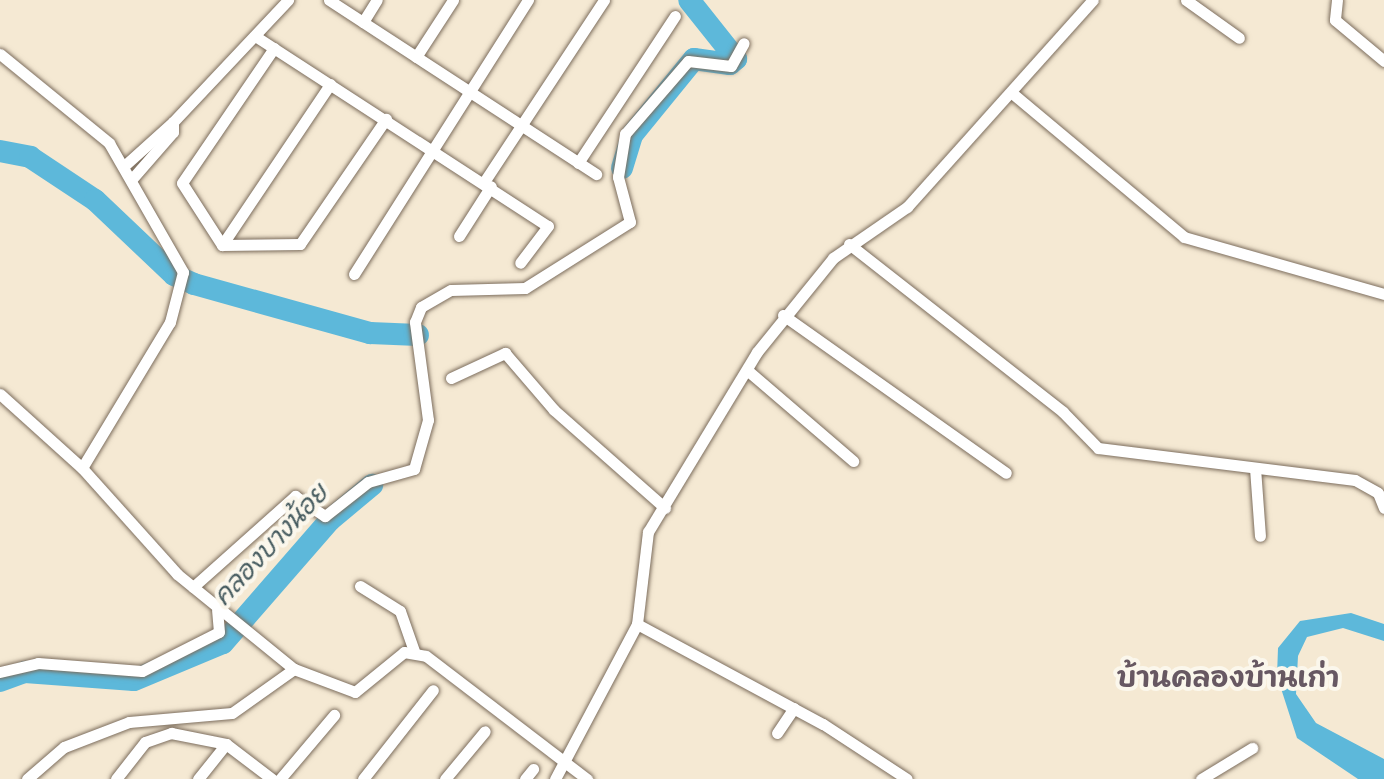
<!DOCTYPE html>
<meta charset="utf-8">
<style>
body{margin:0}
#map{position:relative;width:1384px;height:779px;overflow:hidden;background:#f5e9d3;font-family:Dekko,"Playpen Sans Thai",sans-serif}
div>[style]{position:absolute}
.water>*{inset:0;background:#5db8da}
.river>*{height:22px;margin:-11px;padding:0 11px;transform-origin:11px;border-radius:11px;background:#5db8da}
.roads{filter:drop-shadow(0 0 2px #7c6d5d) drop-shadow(0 0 2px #7c6d5d)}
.street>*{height:11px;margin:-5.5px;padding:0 5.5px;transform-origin:5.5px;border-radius:5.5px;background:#fff}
span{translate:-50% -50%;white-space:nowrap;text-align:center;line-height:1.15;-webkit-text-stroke:8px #fbf7ec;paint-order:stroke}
.water-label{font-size:26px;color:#475c60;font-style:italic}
.quarter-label{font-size:28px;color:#675862;font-weight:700}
</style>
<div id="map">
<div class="water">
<i style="clip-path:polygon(1351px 613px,1384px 624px,1384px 641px,1343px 628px,1307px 637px,1298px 656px,1296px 694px,1316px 723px,1384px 759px,1384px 779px,1358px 779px,1297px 738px,1277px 676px,1278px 648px,1300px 621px)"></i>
</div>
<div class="river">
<i style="left:0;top:151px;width:31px;rotate:11deg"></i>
<i style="left:30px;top:157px;width:78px;rotate:33.5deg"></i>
<i style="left:95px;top:200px;width:109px;rotate:43.5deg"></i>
<i style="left:174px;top:275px;width:22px;rotate:24deg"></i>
<i style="left:194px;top:284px;width:183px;rotate:15.6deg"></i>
<i style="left:370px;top:333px;width:48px;rotate:2.4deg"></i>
<i style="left:622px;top:168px;width:34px;rotate:-73deg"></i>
<i style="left:632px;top:135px;width:98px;rotate:-50.8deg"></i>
<i style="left:694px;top:59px;width:36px;rotate:8deg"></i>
<i style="left:730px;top:64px;width:8px;rotate:-40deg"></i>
<i style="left:736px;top:59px;width:75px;rotate:-128.5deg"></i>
<i style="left:0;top:681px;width:27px;rotate:-20deg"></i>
<i style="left:25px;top:672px;width:109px;rotate:4.2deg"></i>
<i style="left:134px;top:680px;width:96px;rotate:-22.6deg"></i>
<i style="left:223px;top:643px;width:163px;rotate:-49deg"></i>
<i style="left:330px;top:520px;width:55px;rotate:-39.8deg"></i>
</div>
<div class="roads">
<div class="street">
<i style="left:329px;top:0;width:319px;rotate:33.1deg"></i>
<i style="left:1186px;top:0;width:65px;rotate:35.6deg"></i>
<i style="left:1337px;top:0;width:20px;rotate:96deg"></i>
<i style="left:1335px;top:20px;width:64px;rotate:39.9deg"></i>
<i style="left:363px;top:22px;width:26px;rotate:-58deg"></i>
<i style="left:255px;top:36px;width:349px;rotate:33deg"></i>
<i style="left:548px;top:226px;width:46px;rotate:127.1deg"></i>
<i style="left:274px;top:48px;width:163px;rotate:124.3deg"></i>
<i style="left:182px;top:183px;width:74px;rotate:57.2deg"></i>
<i style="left:222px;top:245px;width:78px;rotate:-0.7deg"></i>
<i style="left:300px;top:244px;width:152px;rotate:-55.5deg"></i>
<i style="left:0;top:54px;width:141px;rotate:39.2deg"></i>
<i style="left:109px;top:143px;width:149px;rotate:60.2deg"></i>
<i style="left:183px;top:272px;width:52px;rotate:104.6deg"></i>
<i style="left:170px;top:322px;width:170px;rotate:121.1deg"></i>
<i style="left:416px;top:57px;width:68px;rotate:-57deg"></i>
<i style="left:1012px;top:93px;width:224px;rotate:39.9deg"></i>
<i style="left:1184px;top:237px;width:208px;rotate:15.9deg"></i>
<i style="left:173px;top:122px;width:168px;rotate:-46.7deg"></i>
<i style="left:578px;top:163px;width:176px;rotate:-56.6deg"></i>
<i style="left:124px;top:166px;width:66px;rotate:-41.9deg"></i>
<i style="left:173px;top:122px;width:10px;rotate:90deg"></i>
<i style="left:173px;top:132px;width:62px;rotate:131.1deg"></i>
<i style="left:484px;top:182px;width:218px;rotate:-56.6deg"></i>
<i style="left:459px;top:236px;width:59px;rotate:-57.4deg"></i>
<i style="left:849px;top:244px;width:272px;rotate:38.1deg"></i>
<i style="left:1063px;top:412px;width:50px;rotate:45.8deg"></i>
<i style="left:1098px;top:448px;width:259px;rotate:7.1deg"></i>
<i style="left:1355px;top:480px;width:26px;rotate:29deg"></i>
<i style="left:1378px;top:493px;width:16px;rotate:68deg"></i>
<i style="left:222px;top:245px;width:194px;rotate:-56.1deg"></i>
<i style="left:354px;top:274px;width:325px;rotate:-57.6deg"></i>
<i style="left:783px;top:315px;width:273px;rotate:35.3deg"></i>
<i style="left:747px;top:370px;width:140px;rotate:40.6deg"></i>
<i style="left:451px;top:378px;width:60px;rotate:-24.8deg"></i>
<i style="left:505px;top:353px;width:75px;rotate:49.3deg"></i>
<i style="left:554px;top:410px;width:148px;rotate:41.4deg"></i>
<i style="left:0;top:394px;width:110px;rotate:42.1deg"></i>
<i style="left:82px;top:468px;width:142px;rotate:48.1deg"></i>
<i style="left:177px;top:574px;width:151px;rotate:39.1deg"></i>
<i style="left:294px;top:669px;width:65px;rotate:20.7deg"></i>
<i style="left:355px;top:692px;width:63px;rotate:-39.2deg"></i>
<i style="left:404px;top:652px;width:22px;rotate:10deg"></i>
<i style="left:426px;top:656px;width:203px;rotate:37.4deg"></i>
<i style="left:1255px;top:468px;width:68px;rotate:85.8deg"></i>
<i style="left:360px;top:586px;width:47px;rotate:32deg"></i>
<i style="left:400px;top:611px;width:42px;rotate:70.7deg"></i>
<i style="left:193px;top:587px;width:137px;rotate:-41.7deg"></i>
<i style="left:295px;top:496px;width:36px;rotate:34deg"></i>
<i style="left:325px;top:516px;width:55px;rotate:-38.3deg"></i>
<i style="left:368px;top:482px;width:48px;rotate:-15.8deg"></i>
<i style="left:414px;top:469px;width:51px;rotate:-74.1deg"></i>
<i style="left:428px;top:420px;width:99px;rotate:-97.6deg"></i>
<i style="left:415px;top:322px;width:16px;rotate:-68deg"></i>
<i style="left:421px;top:307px;width:34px;rotate:-30deg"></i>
<i style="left:451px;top:290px;width:74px;rotate:-1.5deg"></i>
<i style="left:525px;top:288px;width:124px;rotate:-32.2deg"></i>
<i style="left:630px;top:222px;width:47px;rotate:-104.9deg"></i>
<i style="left:618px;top:177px;width:44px;rotate:-80.8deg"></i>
<i style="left:625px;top:134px;width:96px;rotate:-49.2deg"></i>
<i style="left:688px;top:61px;width:43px;rotate:6.6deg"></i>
<i style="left:731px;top:66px;width:26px;rotate:-61deg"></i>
<i style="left:637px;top:624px;width:211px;rotate:28.3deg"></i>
<i style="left:823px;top:724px;width:100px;rotate:33.2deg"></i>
<i style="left:0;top:672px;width:39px;rotate:-13deg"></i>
<i style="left:38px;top:663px;width:104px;rotate:4.4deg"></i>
<i style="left:142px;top:671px;width:86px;rotate:-26.9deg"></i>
<i style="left:219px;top:632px;width:22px;rotate:-95deg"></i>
<i style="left:777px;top:733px;width:30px;rotate:-56deg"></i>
<i style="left:27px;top:779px;width:49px;rotate:-40.9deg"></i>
<i style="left:64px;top:747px;width:70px;rotate:-21deg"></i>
<i style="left:129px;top:722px;width:103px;rotate:-5deg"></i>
<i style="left:232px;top:713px;width:76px;rotate:-35.4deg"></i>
<i style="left:116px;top:779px;width:47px;rotate:-51.9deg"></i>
<i style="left:145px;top:742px;width:28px;rotate:-19deg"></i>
<i style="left:171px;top:733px;width:56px;rotate:11.3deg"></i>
<i style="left:226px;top:744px;width:58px;rotate:37.3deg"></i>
<i style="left:198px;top:779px;width:45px;rotate:-51.3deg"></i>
<i style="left:280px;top:779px;width:84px;rotate:-49.8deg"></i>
<i style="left:363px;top:779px;width:113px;rotate:-51.8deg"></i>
<i style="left:445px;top:779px;width:62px;rotate:-50.2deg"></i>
<i style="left:525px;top:779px;width:13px;rotate:-51deg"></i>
<i style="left:555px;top:779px;width:175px;rotate:-62.1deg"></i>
<i style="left:637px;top:624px;width:93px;rotate:-83.2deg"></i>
<i style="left:648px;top:532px;width:210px;rotate:-58.8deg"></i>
<i style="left:757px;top:352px;width:121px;rotate:-51deg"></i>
<i style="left:833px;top:258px;width:90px;rotate:-34.6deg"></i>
<i style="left:907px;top:207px;width:278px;rotate:-48.1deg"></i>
<i style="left:1201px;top:779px;width:60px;rotate:-31.3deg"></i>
</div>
</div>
<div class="water-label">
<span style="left:273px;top:547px;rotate:-47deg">คลองบางน้อย</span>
</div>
<div class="quarter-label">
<span style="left:1228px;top:682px">บ้านคลองบ้านเก่า</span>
</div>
</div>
